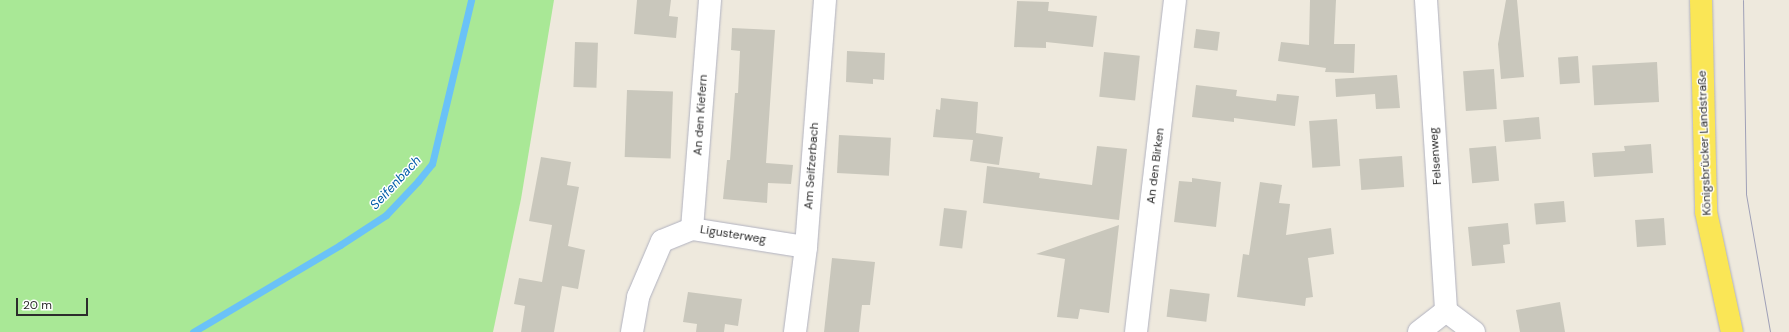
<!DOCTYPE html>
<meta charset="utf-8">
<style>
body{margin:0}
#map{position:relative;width:1789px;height:332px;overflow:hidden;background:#eee9dd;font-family:"DM Sans",sans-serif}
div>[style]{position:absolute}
.green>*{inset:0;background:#a9e896}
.stream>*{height:7px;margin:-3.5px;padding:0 3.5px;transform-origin:3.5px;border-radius:3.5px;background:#6ac2f7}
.building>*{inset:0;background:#c9c7bc;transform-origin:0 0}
.roads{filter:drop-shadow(0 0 1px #b1b2c0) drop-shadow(0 0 1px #b1b2c0)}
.minor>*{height:22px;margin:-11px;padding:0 11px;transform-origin:11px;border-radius:11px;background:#fff}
.major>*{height:22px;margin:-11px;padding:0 11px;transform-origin:11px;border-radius:11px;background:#fae656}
.tram>*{height:1px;margin:-0.5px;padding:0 0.5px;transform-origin:0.5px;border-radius:0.5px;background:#9fa0b7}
span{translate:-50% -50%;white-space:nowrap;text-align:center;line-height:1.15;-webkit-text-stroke:3px #fff;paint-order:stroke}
.street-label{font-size:12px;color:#2c2c2c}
.water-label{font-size:13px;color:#045ea8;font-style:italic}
.scale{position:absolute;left:16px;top:298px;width:72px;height:18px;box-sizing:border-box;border:2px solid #2c2c2c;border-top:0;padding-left:5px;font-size:12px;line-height:14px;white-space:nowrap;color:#2c2c2c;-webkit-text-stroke:3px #fff;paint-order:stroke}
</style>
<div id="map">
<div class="green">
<i style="clip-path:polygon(0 0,554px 0,521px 199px,493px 332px,0 332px)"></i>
</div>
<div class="stream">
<i style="left:193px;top:332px;width:171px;rotate:-30.6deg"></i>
<i style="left:340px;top:245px;width:55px;rotate:-33.1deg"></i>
<i style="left:386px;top:215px;width:47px;rotate:-46.7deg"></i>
<i style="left:418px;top:181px;width:22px;rotate:-51deg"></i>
<i style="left:432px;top:164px;width:169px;rotate:-76.6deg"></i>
</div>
<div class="building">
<i style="clip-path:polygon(637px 0,671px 0,669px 16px,678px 17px,676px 38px,634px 34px)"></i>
<i style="clip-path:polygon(1310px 0,1336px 0,1334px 44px,1355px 44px,1354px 73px,1325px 72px,1326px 68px,1278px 61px,1281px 42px,1309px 45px)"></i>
<i style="clip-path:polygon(1506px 0,1517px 0,1524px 77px,1501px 79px,1498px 44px)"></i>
<i style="clip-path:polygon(1017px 1px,1049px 2px,1048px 11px,1097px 16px,1093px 47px,1046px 42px,1046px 48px,1014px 47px)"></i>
<i style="clip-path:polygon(732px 28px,775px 30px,766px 163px,793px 165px,791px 184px,768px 183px,767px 203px,723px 199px,727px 160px,730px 160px,735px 93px,738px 93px,740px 51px,731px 50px)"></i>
<i style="left:1196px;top:29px;width:24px;height:19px;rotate:7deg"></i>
<i style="left:575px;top:42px;width:23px;height:45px;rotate:2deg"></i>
<i style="clip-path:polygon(847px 51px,885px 53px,884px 80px,873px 79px,873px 84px,846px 82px)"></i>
<i style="left:1104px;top:52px;width:36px;height:45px;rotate:6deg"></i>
<i style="left:1578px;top:56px;width:27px;height:20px;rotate:86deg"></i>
<i style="left:1657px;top:62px;width:40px;height:65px;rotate:87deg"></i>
<i style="left:1494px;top:69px;width:40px;height:31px;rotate:86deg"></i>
<i style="clip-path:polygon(1397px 75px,1400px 108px,1376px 109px,1375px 94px,1336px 97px,1335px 79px)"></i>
<i style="clip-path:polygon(1196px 85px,1237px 90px,1236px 96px,1276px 101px,1277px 94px,1299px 96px,1295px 126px,1234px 118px,1234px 122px,1192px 117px)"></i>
<i style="left:627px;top:90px;width:46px;height:67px;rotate:2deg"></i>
<i style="clip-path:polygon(941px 98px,978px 102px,976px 133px,1003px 137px,999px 165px,970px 161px,973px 140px,933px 137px,936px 109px,940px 110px)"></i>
<i style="left:1539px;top:117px;width:22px;height:36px;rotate:85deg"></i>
<i style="left:1337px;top:119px;width:47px;height:28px;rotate:86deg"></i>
<i style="left:839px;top:135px;width:52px;height:38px;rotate:3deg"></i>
<i style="clip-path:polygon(1651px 144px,1653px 173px,1594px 177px,1592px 153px,1625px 151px,1624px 146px)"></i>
<i style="clip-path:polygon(1097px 146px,1127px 149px,1119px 220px,983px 203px,987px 166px,1040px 173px,1039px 178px,1092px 185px)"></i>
<i style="left:1496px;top:146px;width:35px;height:27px;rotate:85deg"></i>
<i style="left:1402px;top:156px;width:31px;height:43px;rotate:86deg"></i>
<i style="clip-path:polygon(541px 157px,571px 162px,567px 185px,579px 187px,568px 246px,585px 250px,578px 289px,562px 286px,554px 332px,521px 332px,525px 306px,514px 304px,519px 278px,542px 282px,552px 225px,529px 221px)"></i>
<i style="clip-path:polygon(1192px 178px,1221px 182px,1216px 227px,1174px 222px,1179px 181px,1192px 182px)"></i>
<i style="clip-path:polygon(1260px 182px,1282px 185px,1279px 203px,1290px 204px,1286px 235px,1331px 228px,1334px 254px,1308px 258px,1313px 297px,1306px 298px,1305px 306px,1237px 297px,1243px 254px,1249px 255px)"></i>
<i style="left:1564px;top:201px;width:21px;height:30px;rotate:85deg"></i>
<i style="left:944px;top:208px;width:23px;height:38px;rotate:7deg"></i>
<i style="left:1664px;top:218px;width:27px;height:29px;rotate:86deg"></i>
<i style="clip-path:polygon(1508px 223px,1510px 244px,1503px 245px,1505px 263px,1472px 266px,1468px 227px)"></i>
<i style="clip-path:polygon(1119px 225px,1109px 313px,1080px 309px,1078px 319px,1057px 317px,1065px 259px,1036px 254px)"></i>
<i style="clip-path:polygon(832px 258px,875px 262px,870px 305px,862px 305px,859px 332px,824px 332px)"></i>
<i style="left:1170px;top:289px;width:40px;height:28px;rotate:7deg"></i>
<i style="clip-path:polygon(688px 292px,742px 299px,738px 326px,725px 324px,724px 332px,696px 332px,697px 324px,683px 322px)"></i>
<i style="clip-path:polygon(1560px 302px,1565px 332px,1520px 332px,1516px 310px)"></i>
</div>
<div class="roads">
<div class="minor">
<i style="left:1426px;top:0;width:312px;rotate:86.3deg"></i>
<i style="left:692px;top:229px;width:230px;rotate:-85.5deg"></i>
<i style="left:1446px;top:311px;width:35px;rotate:37deg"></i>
<i style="left:632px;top:332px;width:36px;rotate:-80deg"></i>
<i style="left:638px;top:297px;width:61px;rotate:-66.8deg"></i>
<i style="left:662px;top:241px;width:32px;rotate:-22deg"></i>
<i style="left:692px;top:229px;width:115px;rotate:9deg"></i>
<i style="left:795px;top:332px;width:86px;rotate:-82.6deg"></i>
<i style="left:806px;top:247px;width:248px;rotate:-85.6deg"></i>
<i style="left:1136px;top:332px;width:334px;rotate:-83.3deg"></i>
<i style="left:1419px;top:332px;width:34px;rotate:-38deg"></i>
</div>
<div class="major">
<i style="left:1701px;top:0;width:212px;rotate:88.6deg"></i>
<i style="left:1706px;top:212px;width:123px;rotate:77.8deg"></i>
</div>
</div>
<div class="tram">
<i style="left:1743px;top:0;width:194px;rotate:89.1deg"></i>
<i style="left:1746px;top:194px;width:140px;rotate:80.1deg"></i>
</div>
<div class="street-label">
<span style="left:701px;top:115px;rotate:-86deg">An den Kiefern</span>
<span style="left:1705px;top:143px;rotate:-92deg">Königsbrücker Landstraße</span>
<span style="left:1436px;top:156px;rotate:-94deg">Felsenweg</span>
<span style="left:812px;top:166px;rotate:-86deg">Am Seifzerbach</span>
<span style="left:1156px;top:166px;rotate:-83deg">An den Birken</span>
<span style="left:733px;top:235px;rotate:9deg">Ligusterweg</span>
</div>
<div class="water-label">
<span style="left:396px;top:183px;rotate:-47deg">Seifenbach</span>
</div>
<div class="scale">20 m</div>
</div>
